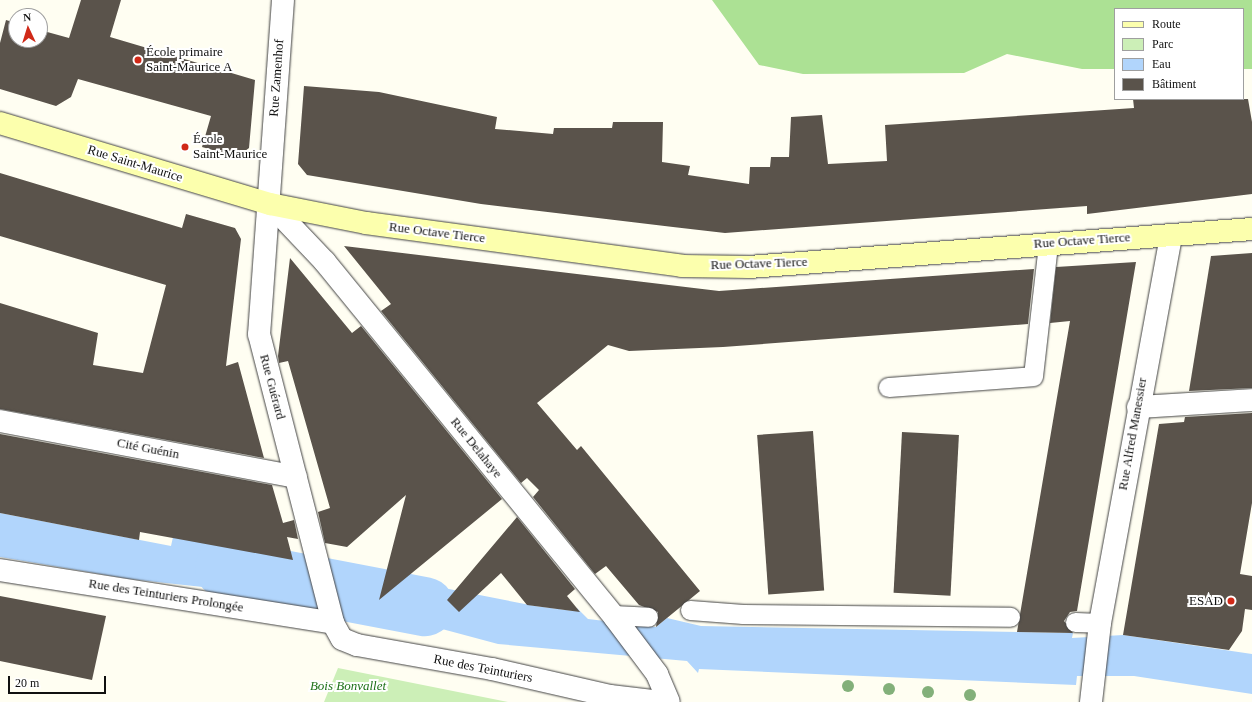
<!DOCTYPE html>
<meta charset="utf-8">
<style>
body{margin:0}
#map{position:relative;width:1252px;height:702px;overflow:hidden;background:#fffef2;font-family:"Times New Roman",serif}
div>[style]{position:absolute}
.green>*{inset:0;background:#ccefb7}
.forest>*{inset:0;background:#ace194}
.water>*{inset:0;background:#b1d5fc}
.river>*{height:59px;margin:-29.5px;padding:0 29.5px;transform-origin:29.5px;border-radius:29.5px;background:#b1d5fc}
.building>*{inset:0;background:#5a534b;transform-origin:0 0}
.roads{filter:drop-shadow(0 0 1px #434343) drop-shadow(0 0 1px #434343)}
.lane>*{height:19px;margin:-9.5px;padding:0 9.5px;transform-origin:9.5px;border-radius:9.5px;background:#fff}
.street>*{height:22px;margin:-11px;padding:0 11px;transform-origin:11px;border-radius:11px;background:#fff}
.secondary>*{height:22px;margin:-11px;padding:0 11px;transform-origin:11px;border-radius:11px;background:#fcffad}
.trees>*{width:12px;height:12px;margin:-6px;border-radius:50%;background:#83b07a}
.dots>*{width:11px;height:11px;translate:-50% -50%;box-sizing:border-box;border:2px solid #fff;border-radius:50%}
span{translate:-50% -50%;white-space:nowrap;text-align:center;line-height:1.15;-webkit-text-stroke:4px #fff;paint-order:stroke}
.poi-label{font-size:13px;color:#101010}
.left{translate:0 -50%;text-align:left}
.right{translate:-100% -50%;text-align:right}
.street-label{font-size:13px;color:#101010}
.park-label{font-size:13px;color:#1d7018;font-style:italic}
.legend{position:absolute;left:1114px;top:8px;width:130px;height:92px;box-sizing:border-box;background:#fff;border:1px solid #9f9f9f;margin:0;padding:5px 7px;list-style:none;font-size:12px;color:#101010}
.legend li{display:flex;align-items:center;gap:8px;height:20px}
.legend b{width:20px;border:1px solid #9f9f9f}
.north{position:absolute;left:8px;top:8px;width:40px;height:40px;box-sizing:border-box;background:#fff;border:1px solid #9f9f9f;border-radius:50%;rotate:356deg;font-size:11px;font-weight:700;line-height:16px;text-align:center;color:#101010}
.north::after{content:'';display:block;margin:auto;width:14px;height:18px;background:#d02918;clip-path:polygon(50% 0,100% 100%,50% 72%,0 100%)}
.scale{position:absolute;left:8px;top:676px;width:98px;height:18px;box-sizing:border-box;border:2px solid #101010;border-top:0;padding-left:5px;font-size:12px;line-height:14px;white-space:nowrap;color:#101010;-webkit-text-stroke:3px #fff;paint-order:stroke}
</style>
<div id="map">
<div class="green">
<i style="clip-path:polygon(338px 668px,508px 702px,324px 702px)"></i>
</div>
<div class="forest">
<i style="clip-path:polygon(712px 0,1252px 0,1252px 69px,1243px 69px,1243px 9px,1115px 9px,1115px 69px,1082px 69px,1007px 54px,964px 73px,803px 74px,759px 65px)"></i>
</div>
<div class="water">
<i style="clip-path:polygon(0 513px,171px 546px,173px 537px,301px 560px,305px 598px,129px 579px,0 557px)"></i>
<i style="clip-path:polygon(339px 568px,399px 584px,403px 580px,535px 606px,574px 611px,577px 608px,588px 619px,656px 627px,667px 618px,701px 626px,1073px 633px,1072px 638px,1123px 635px,1252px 654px,1252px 694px,1134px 676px,1077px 676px,1076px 685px,699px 669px,698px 673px,687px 661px,498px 644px,345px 603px)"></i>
</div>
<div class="river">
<i style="left:224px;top:568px;width:204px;rotate:10.8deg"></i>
</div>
<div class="building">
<i style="clip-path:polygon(81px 0,121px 0,110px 37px,255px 80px,249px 148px,237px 157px,202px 147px,211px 116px,78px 79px,71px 97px,56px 106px,0 89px,0 43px,6px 20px,16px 23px,16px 40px,40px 40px,40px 30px,69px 38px)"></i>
<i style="clip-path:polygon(304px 86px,379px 92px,497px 117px,495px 129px,553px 134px,554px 128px,612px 128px,613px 122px,663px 122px,662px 162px,690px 166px,688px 175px,749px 184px,750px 167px,770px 167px,771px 157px,789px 157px,791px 117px,822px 115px,828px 164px,887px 161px,885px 125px,1134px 108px,1133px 99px,1248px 99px,1252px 122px,1252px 194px,1087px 214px,1087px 206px,725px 233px,673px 227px,481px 204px,307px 175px,298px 164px)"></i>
<i style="clip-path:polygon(0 173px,182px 228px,186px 214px,235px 228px,241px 239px,226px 366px,238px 362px,264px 458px,0 409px,0 303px,98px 333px,93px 365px,143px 373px,166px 285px,0 236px)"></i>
<i style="clip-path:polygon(344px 246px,719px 291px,1034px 269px,1028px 324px,723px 347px,629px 351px,608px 345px,537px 403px,577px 450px,581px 446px,700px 591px,656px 627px,658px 612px,639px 605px,606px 566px,595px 574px,533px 497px,539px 490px,527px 478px,521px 483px,381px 311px,391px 304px)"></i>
<i style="clip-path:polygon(1252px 253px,1252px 388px,1189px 391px,1211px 256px)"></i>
<i style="clip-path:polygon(290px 258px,352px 333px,361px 326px,502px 499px,379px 600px,406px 495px,347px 547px,325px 543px,318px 512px,330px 508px,288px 361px,279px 363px,278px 356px)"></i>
<i style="clip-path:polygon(1136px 262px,1077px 611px,1070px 612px,1064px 621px,1073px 633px,1017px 632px,1070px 321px,1050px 323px,1056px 267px)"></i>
<i style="clip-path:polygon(1252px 413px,1252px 503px,1240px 574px,1252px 576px,1252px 610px,1245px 609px,1242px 631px,1229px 650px,1123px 635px,1159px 424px,1184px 422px,1185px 417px)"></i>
<i style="left:813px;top:431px;width:160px;height:56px;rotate:86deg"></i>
<i style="left:902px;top:432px;width:57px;height:161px;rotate:3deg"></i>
<i style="clip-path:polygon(0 434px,272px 485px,283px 523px,294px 520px,298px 539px,287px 537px,293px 560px,140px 532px,139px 540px,0 513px)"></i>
<i style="clip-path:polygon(517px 517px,575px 589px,567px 596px,580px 612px,527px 605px,501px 573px,459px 612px,447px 600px)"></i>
<i style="clip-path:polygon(0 596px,106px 616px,92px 680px,0 661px)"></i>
</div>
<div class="roads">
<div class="lane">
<i style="left:888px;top:387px;width:145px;rotate:-4.3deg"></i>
<i style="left:1033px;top:376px;width:133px;rotate:-83.5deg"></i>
<i style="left:690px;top:610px;width:53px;rotate:4.3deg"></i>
<i style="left:743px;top:614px;width:267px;rotate:0.6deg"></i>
<i style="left:613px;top:615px;width:35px;rotate:3deg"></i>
<i style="left:1075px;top:622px;width:25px;rotate:2deg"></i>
</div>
<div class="street">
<i style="left:283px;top:0;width:335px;rotate:94.1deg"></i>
<i style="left:259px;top:334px;width:298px;rotate:75.6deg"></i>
<i style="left:333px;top:623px;width:18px;rotate:61deg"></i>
<i style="left:342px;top:639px;width:16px;rotate:22deg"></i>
<i style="left:357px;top:645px;width:137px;rotate:10.1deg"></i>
<i style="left:492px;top:669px;width:121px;rotate:12.9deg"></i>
<i style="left:610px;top:696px;width:51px;rotate:6.7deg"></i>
<i style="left:270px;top:204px;width:80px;rotate:46.5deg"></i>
<i style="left:325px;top:262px;width:459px;rotate:50.8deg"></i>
<i style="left:615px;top:618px;width:70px;rotate:53.1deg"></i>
<i style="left:657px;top:674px;width:30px;rotate:67deg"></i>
<i style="left:1138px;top:407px;width:114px;rotate:-3.5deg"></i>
<i style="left:0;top:421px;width:301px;rotate:10.7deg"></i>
<i style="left:0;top:570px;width:337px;rotate:9deg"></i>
<i style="left:1091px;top:702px;width:80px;rotate:-83.5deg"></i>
<i style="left:1100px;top:623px;width:394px;rotate:-79.6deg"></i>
</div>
<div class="secondary">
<i style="left:0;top:123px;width:282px;rotate:16.7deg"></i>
<i style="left:270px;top:204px;width:98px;rotate:11.2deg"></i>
<i style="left:366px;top:223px;width:319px;rotate:7.7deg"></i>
<i style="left:682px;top:266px;width:67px;rotate:0.9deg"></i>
<i style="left:749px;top:267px;width:504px;rotate:-4.32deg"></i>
</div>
</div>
<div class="trees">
<i style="left:848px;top:686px"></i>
<i style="left:889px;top:689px"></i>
<i style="left:928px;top:692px"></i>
<i style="left:970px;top:695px"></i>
</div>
<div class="dots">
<i style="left:138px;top:60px;background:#d02918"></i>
<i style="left:185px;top:147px;background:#d02918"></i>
<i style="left:1231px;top:601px;background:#d02918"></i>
</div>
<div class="poi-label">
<span class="left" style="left:146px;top:60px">École primaire<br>Saint-Maurice A</span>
<span class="left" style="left:193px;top:147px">École<br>Saint-Maurice</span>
<span class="right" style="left:1223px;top:601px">ESAD</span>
</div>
<div class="street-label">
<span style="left:277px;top:78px;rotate:-86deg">Rue Zamenhof</span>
<span style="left:135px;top:164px;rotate:17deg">Rue Saint-Maurice</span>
<span style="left:437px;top:233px;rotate:7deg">Rue Octave Tierce</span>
<span style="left:1082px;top:241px;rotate:-4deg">Rue Octave Tierce</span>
<span style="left:759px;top:264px;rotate:-2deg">Rue Octave Tierce</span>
<span style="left:272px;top:387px;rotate:75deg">Rue Guérard</span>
<span style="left:1133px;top:434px;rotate:-80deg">Rue Alfred Manessier</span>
<span style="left:476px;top:448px;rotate:51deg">Rue Delahaye</span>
<span style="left:148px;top:449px;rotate:11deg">Cité Guénin</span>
<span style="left:166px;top:596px;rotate:9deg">Rue des Teinturiers Prolongée</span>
<span style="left:483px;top:669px;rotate:11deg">Rue des Teinturiers</span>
</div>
<div class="park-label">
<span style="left:348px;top:686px">Bois Bonvallet</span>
</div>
<ul class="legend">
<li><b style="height:5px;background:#fcffad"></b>Route</li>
<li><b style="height:11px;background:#ccefb7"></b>Parc</li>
<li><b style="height:11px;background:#b1d5fc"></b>Eau</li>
<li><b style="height:11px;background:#5a534b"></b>Bâtiment</li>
</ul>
<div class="north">N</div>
<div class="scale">20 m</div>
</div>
